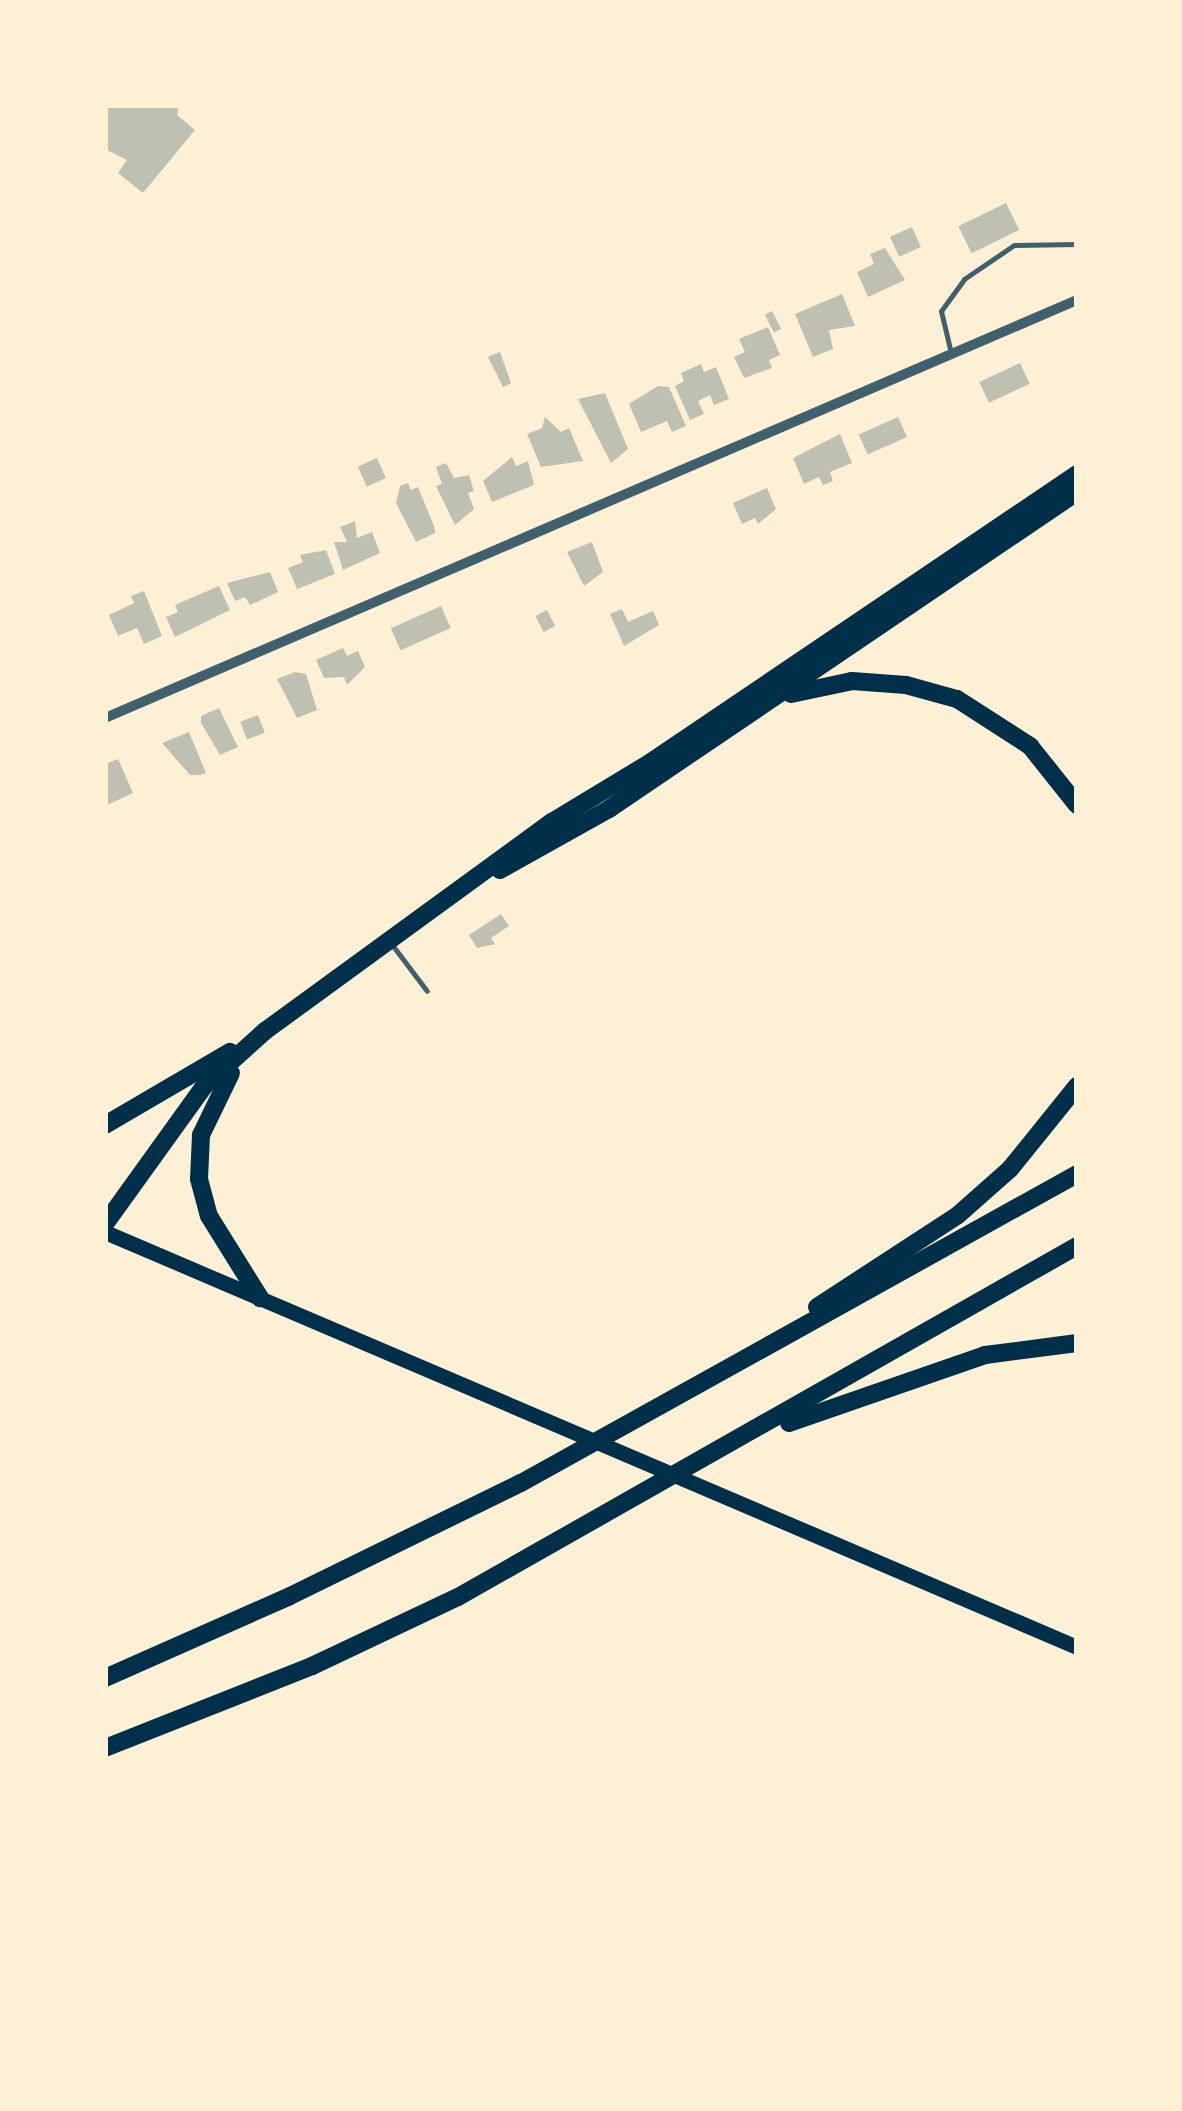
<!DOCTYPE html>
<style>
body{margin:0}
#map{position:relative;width:1182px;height:2111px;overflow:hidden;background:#fdf0d5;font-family:"Open Sans",sans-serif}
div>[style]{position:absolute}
.building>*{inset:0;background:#bec0b2;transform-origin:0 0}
.service>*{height:5px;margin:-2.5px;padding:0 2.5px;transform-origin:2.5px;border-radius:2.5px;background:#3f606c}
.minor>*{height:10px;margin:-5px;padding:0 5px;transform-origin:5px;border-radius:5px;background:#3f606c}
.primary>*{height:15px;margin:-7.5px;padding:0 7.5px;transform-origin:7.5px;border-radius:7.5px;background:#003049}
.motorway>*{height:18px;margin:-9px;padding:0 9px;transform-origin:9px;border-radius:9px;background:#003049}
span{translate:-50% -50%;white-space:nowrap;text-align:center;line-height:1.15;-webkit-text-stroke:8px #fdf0d5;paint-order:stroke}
.frame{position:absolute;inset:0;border:108px solid #fdf0d5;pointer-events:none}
</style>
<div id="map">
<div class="building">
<i style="clip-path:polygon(105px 105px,179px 105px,177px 115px,195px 130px,143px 193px,118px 173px,127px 160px,105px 149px)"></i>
<i style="left:1006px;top:203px;width:30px;height:53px;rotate:64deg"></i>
<i style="left:912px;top:227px;width:22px;height:24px;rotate:66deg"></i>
<i style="clip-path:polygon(885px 248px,905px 280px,868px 297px,857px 272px,874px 264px,870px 254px)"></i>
<i style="clip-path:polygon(842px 294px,855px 326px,829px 330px,833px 349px,813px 357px,795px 314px)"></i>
<i style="left:772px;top:311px;width:20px;height:8px;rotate:63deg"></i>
<i style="clip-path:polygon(768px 327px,780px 355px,769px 360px,772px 368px,744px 378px,734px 357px,745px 352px,739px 339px)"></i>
<i style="clip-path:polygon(500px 352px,511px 383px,503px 387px,488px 357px)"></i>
<i style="left:1020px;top:363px;width:23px;height:45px;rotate:65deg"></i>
<i style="clip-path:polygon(701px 364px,704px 372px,716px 367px,729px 399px,714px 405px,710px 395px,698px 401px,704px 414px,690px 420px,675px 386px,684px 381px,681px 373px)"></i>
<i style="clip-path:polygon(658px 386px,669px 387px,686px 426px,672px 432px,667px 421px,641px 432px,629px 404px)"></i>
<i style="clip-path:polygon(605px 393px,628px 449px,611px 463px,578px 399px)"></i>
<i style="clip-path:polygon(545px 417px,561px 432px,569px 428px,583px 461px,541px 467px,527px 434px,542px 428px)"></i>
<i style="left:898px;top:417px;width:22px;height:43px;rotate:66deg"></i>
<i style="clip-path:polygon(840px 434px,852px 463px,830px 472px,833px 481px,823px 485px,819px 477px,804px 484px,793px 458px)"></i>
<i style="clip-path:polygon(512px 457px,516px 466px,528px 461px,534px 485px,492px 502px,483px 481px)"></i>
<i style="left:377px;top:458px;width:22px;height:21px;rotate:66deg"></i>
<i style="clip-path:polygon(446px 463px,454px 478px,469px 475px,474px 491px,468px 493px,474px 509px,455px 525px,436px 486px,442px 484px,436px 467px)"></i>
<i style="clip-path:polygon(408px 483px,411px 490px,418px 487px,434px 526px,435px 533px,416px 542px,396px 503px,400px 486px)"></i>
<i style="clip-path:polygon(767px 488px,776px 509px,758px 524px,755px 518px,742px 524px,733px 503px)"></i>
<i style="clip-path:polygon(355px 521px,357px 538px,372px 532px,380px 553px,343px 570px,334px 542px,347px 542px,340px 527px)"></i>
<i style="clip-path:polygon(592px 542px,603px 572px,584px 586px,567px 552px)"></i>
<i style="clip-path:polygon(326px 550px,335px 574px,297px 589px,288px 568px,303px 562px,300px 555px)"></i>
<i style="clip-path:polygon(270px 572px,278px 592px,250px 605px,245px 597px,235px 601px,227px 583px)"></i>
<i style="clip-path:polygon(219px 586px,230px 610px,175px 637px,166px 617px,178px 612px,175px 605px)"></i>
<i style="clip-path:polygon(144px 591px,162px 636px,144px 644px,137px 628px,118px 636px,109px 615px,134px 603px,131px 596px)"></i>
<i style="left:441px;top:606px;width:24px;height:55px;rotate:66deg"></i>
<i style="clip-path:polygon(622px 609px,628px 622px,653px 611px,659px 625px,624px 646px,610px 614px)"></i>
<i style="left:547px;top:610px;width:18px;height:13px;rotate:63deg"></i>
<i style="clip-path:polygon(343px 648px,347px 656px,358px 651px,365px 667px,347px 685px,344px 677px,324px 678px,316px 660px)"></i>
<i style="clip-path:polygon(295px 672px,306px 674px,317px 710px,297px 718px,277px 679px)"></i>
<i style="clip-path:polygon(219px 708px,238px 747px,220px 755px,201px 723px,201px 716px)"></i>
<i style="left:258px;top:715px;width:19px;height:19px;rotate:69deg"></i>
<i style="clip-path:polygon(189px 732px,206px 773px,201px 775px,190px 775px,162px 743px)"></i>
<i style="clip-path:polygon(118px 759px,133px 793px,105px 806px,105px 764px)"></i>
<i style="clip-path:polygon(501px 914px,509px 926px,491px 938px,495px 944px,477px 948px,469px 935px)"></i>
</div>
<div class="service">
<i style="left:105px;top:226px;width:6px;rotate:90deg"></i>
<i style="left:951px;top:353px;width:43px;rotate:-103.4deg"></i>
<i style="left:941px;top:311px;width:39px;rotate:-54deg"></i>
<i style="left:964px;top:279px;width:60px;rotate:-34.2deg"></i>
<i style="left:1014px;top:245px;width:63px;rotate:-0.9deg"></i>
<i style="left:393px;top:946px;width:56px;rotate:52.9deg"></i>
</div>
<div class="minor">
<i style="left:105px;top:718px;width:1058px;rotate:-23.27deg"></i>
</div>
<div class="primary">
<i style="left:105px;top:1232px;width:1057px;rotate:23.12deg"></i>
</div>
<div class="motorway">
<i style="left:791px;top:694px;width:62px;rotate:-12deg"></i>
<i style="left:852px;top:681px;width:54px;rotate:4.2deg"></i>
<i style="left:906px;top:685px;width:53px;rotate:15.4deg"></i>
<i style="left:957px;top:699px;width:87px;rotate:32.8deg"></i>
<i style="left:1030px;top:746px;width:75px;rotate:51.5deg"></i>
<i style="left:500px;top:870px;width:125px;rotate:-29.2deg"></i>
<i style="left:609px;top:809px;width:565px;rotate:-34.11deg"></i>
<i style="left:231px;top:1073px;width:69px;rotate:115.8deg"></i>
<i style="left:201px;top:1135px;width:44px;rotate:92.6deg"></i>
<i style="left:199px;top:1179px;width:38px;rotate:75deg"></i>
<i style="left:209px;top:1216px;width:97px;rotate:58.1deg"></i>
<i style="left:105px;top:1125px;width:145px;rotate:-30.3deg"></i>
<i style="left:105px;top:1224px;width:171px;rotate:-54.3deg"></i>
<i style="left:205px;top:1085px;width:81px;rotate:-42deg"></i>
<i style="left:265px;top:1031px;width:355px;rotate:-36.1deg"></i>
<i style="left:552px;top:822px;width:116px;rotate:-31.2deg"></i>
<i style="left:651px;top:762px;width:514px;rotate:-34.06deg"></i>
<i style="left:817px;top:1307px;width:168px;rotate:-33.1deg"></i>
<i style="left:958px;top:1215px;width:69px;rotate:-41.5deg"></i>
<i style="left:1010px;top:1169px;width:107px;rotate:-51.1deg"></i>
<i style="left:789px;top:1423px;width:207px;rotate:-19.1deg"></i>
<i style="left:985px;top:1355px;width:93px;rotate:-7.4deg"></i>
<i style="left:105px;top:1678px;width:202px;rotate:-23.9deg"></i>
<i style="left:290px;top:1596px;width:257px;rotate:-26.1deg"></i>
<i style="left:521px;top:1483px;width:636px;rotate:-29.06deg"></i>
<i style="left:105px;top:1748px;width:223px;rotate:-21.6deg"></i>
<i style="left:312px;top:1666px;width:161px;rotate:-25.3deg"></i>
<i style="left:458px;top:1597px;width:712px;rotate:-29.56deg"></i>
</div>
<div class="frame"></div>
</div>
